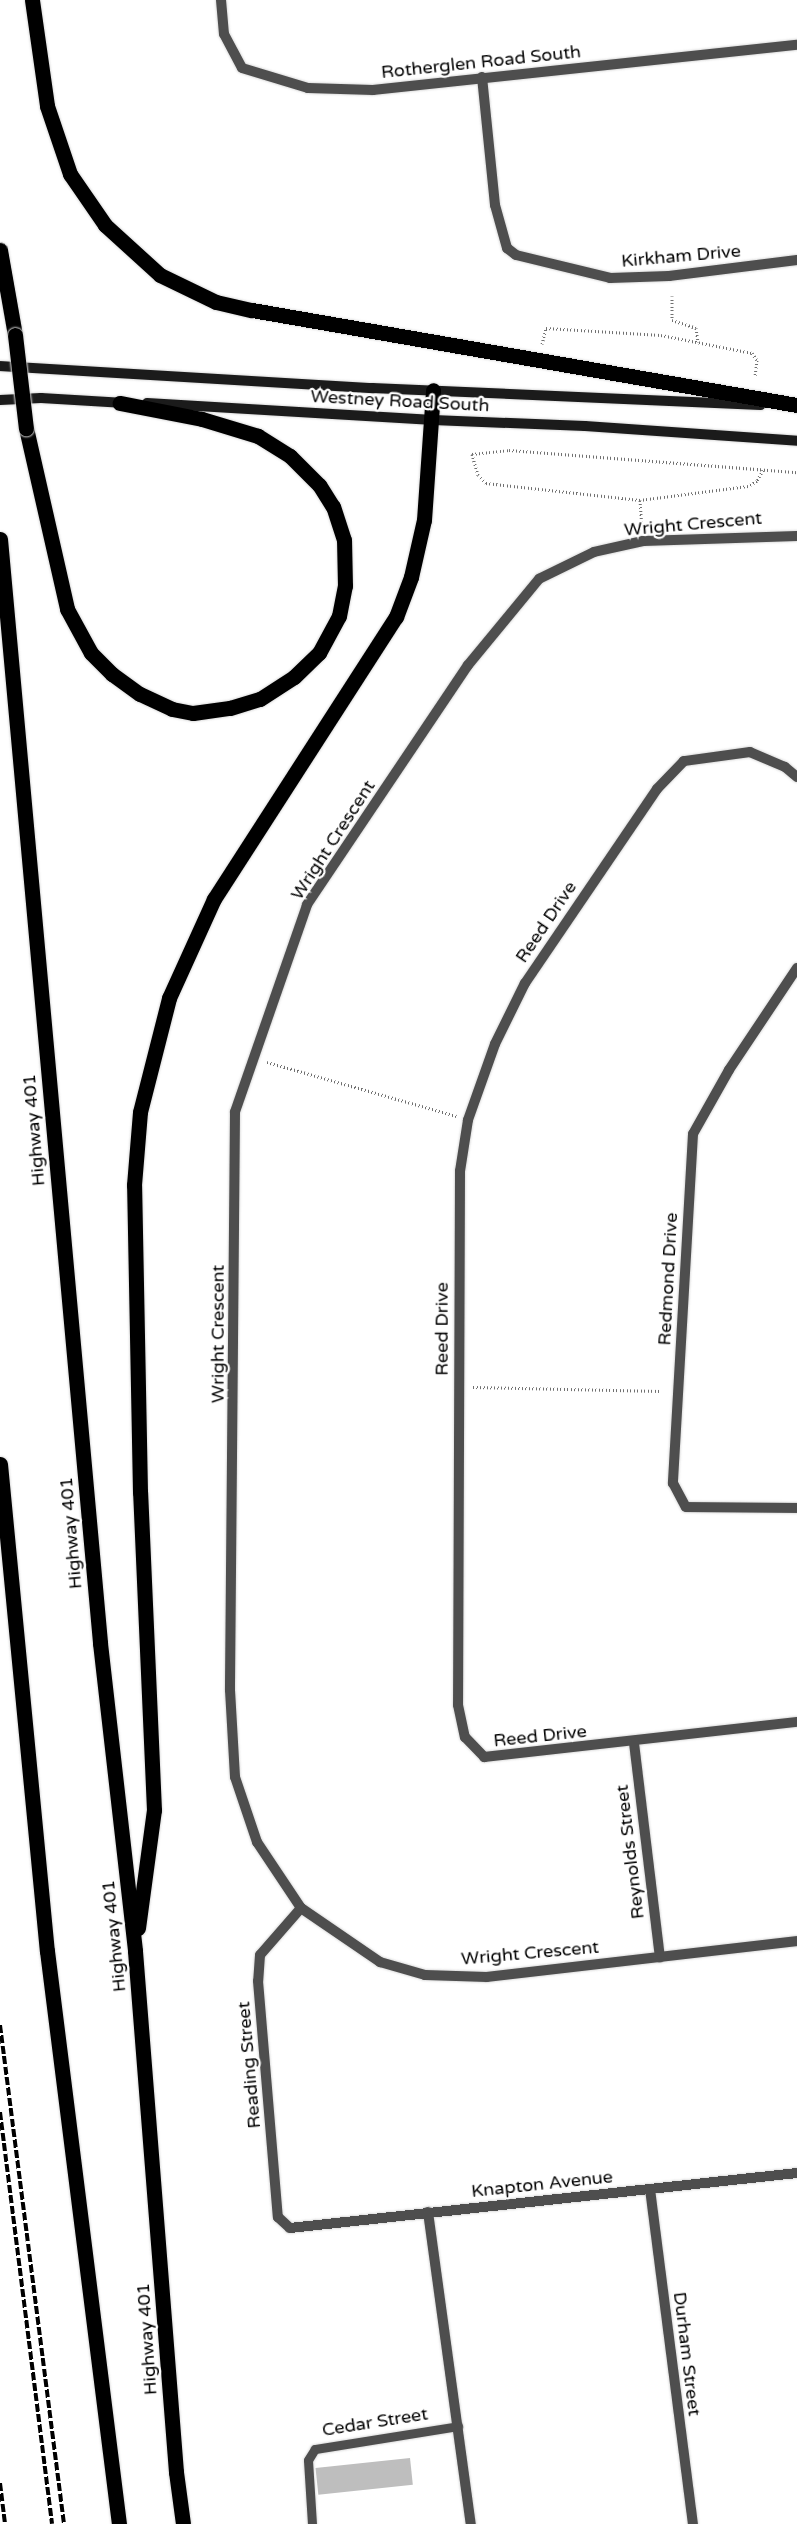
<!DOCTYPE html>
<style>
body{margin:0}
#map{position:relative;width:797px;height:2524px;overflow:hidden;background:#fff;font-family:"Varela Round",sans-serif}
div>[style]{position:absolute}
.building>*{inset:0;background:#bebebe;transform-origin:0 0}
.path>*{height:3px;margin-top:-1.5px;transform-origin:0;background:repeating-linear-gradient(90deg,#707070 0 1px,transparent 0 3.5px)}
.roads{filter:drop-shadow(0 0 1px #dbdbdb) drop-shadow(0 0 1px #dbdbdb)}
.service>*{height:9px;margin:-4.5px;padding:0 4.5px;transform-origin:4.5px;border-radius:4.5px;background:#4e4e4e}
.minor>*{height:10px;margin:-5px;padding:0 5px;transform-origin:5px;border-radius:5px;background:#4e4e4e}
.secondary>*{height:10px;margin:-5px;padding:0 5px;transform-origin:5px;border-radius:5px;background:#1b1b1b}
.motorway>*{height:15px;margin:-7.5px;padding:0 7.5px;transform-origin:7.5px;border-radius:7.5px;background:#000}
.rail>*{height:4px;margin-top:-2px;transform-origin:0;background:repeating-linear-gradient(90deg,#000 0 8px,transparent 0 10.5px)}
.bridges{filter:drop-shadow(0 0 1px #dbdbdb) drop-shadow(0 0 1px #dbdbdb)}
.motorway-bridge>*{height:15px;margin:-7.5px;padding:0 7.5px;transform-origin:7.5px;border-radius:7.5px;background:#000}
span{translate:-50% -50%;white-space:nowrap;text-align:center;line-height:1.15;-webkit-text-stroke:4.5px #fff;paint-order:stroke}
.street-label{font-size:18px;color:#000}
</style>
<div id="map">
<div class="building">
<i style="left:410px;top:2458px;width:27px;height:95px;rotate:84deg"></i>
</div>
<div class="path">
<i style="left:672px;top:296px;width:24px;rotate:90deg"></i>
<i style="left:672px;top:320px;width:25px;rotate:18deg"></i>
<i style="left:696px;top:328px;width:14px;rotate:82deg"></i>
<i style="left:542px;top:344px;width:16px;rotate:-76deg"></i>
<i style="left:546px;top:328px;width:115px;rotate:3.5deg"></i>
<i style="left:661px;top:335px;width:93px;rotate:11.2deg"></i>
<i style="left:752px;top:353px;width:9px;rotate:54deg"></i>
<i style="left:757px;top:360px;width:17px;rotate:97deg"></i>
<i style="left:763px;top:470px;width:13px;rotate:119deg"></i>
<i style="left:757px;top:481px;width:10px;rotate:151deg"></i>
<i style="left:748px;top:486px;width:109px;rotate:172.6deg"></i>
<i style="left:640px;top:500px;width:155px;rotate:-173.7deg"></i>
<i style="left:486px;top:483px;width:11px;rotate:-135deg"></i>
<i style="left:478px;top:475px;width:22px;rotate:-106deg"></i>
<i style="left:472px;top:454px;width:37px;rotate:-6deg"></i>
<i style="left:509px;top:450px;width:289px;rotate:4.4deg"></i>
<i style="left:640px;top:500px;width:29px;rotate:86deg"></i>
<i style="left:267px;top:1062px;width:197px;rotate:15.9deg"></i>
<i style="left:473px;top:1387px;width:187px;rotate:1.2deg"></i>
</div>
<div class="roads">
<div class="service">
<i style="left:312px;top:2524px;width:64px;rotate:-93.6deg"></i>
<i style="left:308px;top:2460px;width:13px;rotate:-58deg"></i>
<i style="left:315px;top:2449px;width:145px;rotate:-9.1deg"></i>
</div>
<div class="minor">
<i style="left:221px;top:0;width:34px;rotate:85deg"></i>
<i style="left:224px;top:34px;width:38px;rotate:62deg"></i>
<i style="left:242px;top:68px;width:69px;rotate:16.9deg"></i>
<i style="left:308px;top:88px;width:65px;rotate:1.8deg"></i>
<i style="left:373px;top:90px;width:426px;rotate:-6.1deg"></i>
<i style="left:482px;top:77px;width:129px;rotate:84.2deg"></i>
<i style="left:495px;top:205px;width:45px;rotate:74.4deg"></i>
<i style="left:507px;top:248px;width:11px;rotate:38deg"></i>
<i style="left:516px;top:255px;width:97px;rotate:13.7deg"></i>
<i style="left:610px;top:278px;width:59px;rotate:-1.9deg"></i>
<i style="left:669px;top:276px;width:129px;rotate:-7.1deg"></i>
<i style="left:797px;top:536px;width:154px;rotate:178.1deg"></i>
<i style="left:643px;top:541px;width:50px;rotate:167.3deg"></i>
<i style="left:594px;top:552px;width:61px;rotate:153.9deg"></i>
<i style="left:539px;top:579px;width:112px;rotate:129.5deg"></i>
<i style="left:468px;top:665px;width:289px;rotate:123.9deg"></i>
<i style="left:307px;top:905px;width:219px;rotate:109.2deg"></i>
<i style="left:235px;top:1112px;width:578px;rotate:90.5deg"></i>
<i style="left:230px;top:1690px;width:87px;rotate:86.7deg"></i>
<i style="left:235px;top:1777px;width:69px;rotate:71.3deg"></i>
<i style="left:257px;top:1842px;width:79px;rotate:56.3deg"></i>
<i style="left:301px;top:1908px;width:96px;rotate:34.4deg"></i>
<i style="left:380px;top:1962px;width:47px;rotate:16.1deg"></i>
<i style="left:425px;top:1975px;width:62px;rotate:1.8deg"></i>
<i style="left:487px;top:1977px;width:312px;rotate:-6.6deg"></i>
<i style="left:797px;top:777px;width:16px;rotate:-140deg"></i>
<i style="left:785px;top:767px;width:38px;rotate:-157deg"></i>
<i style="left:750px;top:752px;width:67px;rotate:172.2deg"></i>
<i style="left:684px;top:761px;width:39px;rotate:134deg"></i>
<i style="left:657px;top:789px;width:235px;rotate:124.2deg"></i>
<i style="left:525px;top:983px;width:68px;rotate:116.2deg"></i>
<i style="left:495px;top:1044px;width:81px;rotate:109.6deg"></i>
<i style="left:468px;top:1120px;width:52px;rotate:98.9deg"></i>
<i style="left:460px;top:1171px;width:534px;rotate:90.21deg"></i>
<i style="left:458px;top:1705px;width:33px;rotate:78deg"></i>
<i style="left:465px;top:1737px;width:28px;rotate:46deg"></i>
<i style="left:484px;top:1757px;width:315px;rotate:-6.4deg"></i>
<i style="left:797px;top:968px;width:123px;rotate:123.7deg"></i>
<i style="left:729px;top:1070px;width:73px;rotate:119.4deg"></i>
<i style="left:693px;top:1134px;width:350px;rotate:93.3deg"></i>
<i style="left:673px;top:1483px;width:27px;rotate:62deg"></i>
<i style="left:686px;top:1507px;width:111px;rotate:0.5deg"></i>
<i style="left:634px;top:1743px;width:216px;rotate:83.1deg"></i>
<i style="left:301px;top:1908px;width:62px;rotate:131.1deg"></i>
<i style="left:260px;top:1955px;width:26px;rotate:94deg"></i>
<i style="left:258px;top:1981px;width:237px;rotate:85.2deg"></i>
<i style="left:278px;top:2217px;width:16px;rotate:43deg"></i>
<i style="left:290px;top:2228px;width:510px;rotate:-6.19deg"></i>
<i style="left:650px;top:2189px;width:338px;rotate:82.7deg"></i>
<i style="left:428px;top:2212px;width:315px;rotate:82.2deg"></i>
</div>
<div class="secondary">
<i style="left:0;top:366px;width:373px;rotate:3.4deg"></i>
<i style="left:372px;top:388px;width:389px;rotate:2.5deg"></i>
<i style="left:0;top:400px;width:41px;rotate:-2.8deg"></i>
<i style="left:41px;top:398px;width:84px;rotate:3.4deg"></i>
<i style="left:147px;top:403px;width:287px;rotate:3.4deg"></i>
<i style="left:433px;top:420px;width:152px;rotate:2.3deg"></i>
<i style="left:585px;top:426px;width:213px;rotate:4deg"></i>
</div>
<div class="motorway">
<i style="left:32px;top:0;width:107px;rotate:81.9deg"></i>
<i style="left:47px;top:106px;width:72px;rotate:71.3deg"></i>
<i style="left:70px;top:174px;width:62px;rotate:55.5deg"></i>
<i style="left:105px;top:225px;width:74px;rotate:42.3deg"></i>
<i style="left:160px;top:275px;width:62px;rotate:25.7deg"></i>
<i style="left:216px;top:302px;width:37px;rotate:13deg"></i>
<i style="left:252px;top:310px;width:553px;rotate:9.89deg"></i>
<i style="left:0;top:250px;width:86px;rotate:80deg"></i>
<i style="left:26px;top:428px;width:186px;rotate:77.2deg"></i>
<i style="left:67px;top:609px;width:50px;rotate:61.4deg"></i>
<i style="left:91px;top:653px;width:30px;rotate:45deg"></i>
<i style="left:112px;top:674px;width:34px;rotate:36deg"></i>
<i style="left:140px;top:694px;width:35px;rotate:25deg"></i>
<i style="left:172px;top:709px;width:21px;rotate:11deg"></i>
<i style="left:193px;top:713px;width:37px;rotate:-8deg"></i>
<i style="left:230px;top:708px;width:31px;rotate:-17deg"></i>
<i style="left:260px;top:699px;width:40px;rotate:-32.9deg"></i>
<i style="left:294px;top:677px;width:35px;rotate:-44deg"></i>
<i style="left:319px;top:653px;width:42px;rotate:-61.6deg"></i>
<i style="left:339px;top:616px;width:31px;rotate:-79deg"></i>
<i style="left:345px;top:586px;width:46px;rotate:-91.2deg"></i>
<i style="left:344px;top:540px;width:35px;rotate:-108deg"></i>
<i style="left:333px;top:507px;width:26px;rotate:-122deg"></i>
<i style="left:319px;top:485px;width:41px;rotate:-135deg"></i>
<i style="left:290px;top:456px;width:38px;rotate:-148deg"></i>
<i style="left:258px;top:436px;width:59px;rotate:-163.1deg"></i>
<i style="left:202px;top:419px;width:84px;rotate:-169deg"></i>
<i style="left:0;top:539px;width:1109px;rotate:84.82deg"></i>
<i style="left:100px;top:1643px;width:310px;rotate:83.5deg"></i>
<i style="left:135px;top:1951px;width:523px;rotate:85.5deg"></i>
<i style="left:176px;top:2472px;width:52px;rotate:82.3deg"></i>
<i style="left:0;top:1464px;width:489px;rotate:84.5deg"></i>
<i style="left:47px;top:1951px;width:578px;rotate:82.84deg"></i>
<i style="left:138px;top:1928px;width:119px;rotate:-82.3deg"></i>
<i style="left:154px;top:1810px;width:318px;rotate:-92.5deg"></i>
<i style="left:140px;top:1492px;width:307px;rotate:-91.1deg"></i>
<i style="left:134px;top:1185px;width:73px;rotate:-85.3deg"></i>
<i style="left:140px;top:1112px;width:118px;rotate:-75.7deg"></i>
<i style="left:169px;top:998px;width:109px;rotate:-65.6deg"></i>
<i style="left:214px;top:899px;width:336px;rotate:-57.2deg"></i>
<i style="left:396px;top:617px;width:43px;rotate:-69.4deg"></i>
<i style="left:411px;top:577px;width:58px;rotate:-77.2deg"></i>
<i style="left:424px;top:520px;width:130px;rotate:-86deg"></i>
</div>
</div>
<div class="rail">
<i style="left:0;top:2025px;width:503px;rotate:82.69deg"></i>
<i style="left:0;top:2112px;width:415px;rotate:82.8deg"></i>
<i style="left:0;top:2483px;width:41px;rotate:83deg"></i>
</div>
<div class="bridges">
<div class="motorway-bridge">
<i style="left:15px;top:335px;width:94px;rotate:83.3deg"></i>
</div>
</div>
<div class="street-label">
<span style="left:481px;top:62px;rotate:-6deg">Rotherglen Road South</span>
<span style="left:681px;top:256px;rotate:-5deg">Kirkham Drive</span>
<span style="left:400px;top:401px;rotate:3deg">Westney Road South</span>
<span style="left:693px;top:524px;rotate:-5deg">Wright Crescent</span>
<span style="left:333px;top:840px;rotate:-57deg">Wright Crescent</span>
<span style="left:546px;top:922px;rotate:-56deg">Reed Drive</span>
<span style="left:34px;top:1130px;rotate:-95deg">Highway 401</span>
<span style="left:668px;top:1279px;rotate:-87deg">Redmond Drive</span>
<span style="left:442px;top:1329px;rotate:-90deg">Reed Drive</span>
<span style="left:218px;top:1334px;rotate:-90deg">Wright Crescent</span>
<span style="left:71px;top:1533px;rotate:-95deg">Highway 401</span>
<span style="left:540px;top:1736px;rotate:-6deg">Reed Drive</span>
<span style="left:630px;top:1852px;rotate:-97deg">Reynolds Street</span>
<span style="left:114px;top:1936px;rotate:-96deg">Highway 401</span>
<span style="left:530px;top:1953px;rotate:-5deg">Wright Crescent</span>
<span style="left:249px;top:2065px;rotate:-95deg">Reading Street</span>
<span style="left:542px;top:2184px;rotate:-6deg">Knapton Avenue</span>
<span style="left:147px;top:2339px;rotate:-94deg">Highway 401</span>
<span style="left:687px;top:2354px;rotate:83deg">Durham Street</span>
<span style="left:375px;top:2422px;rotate:-9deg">Cedar Street</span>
</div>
</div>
